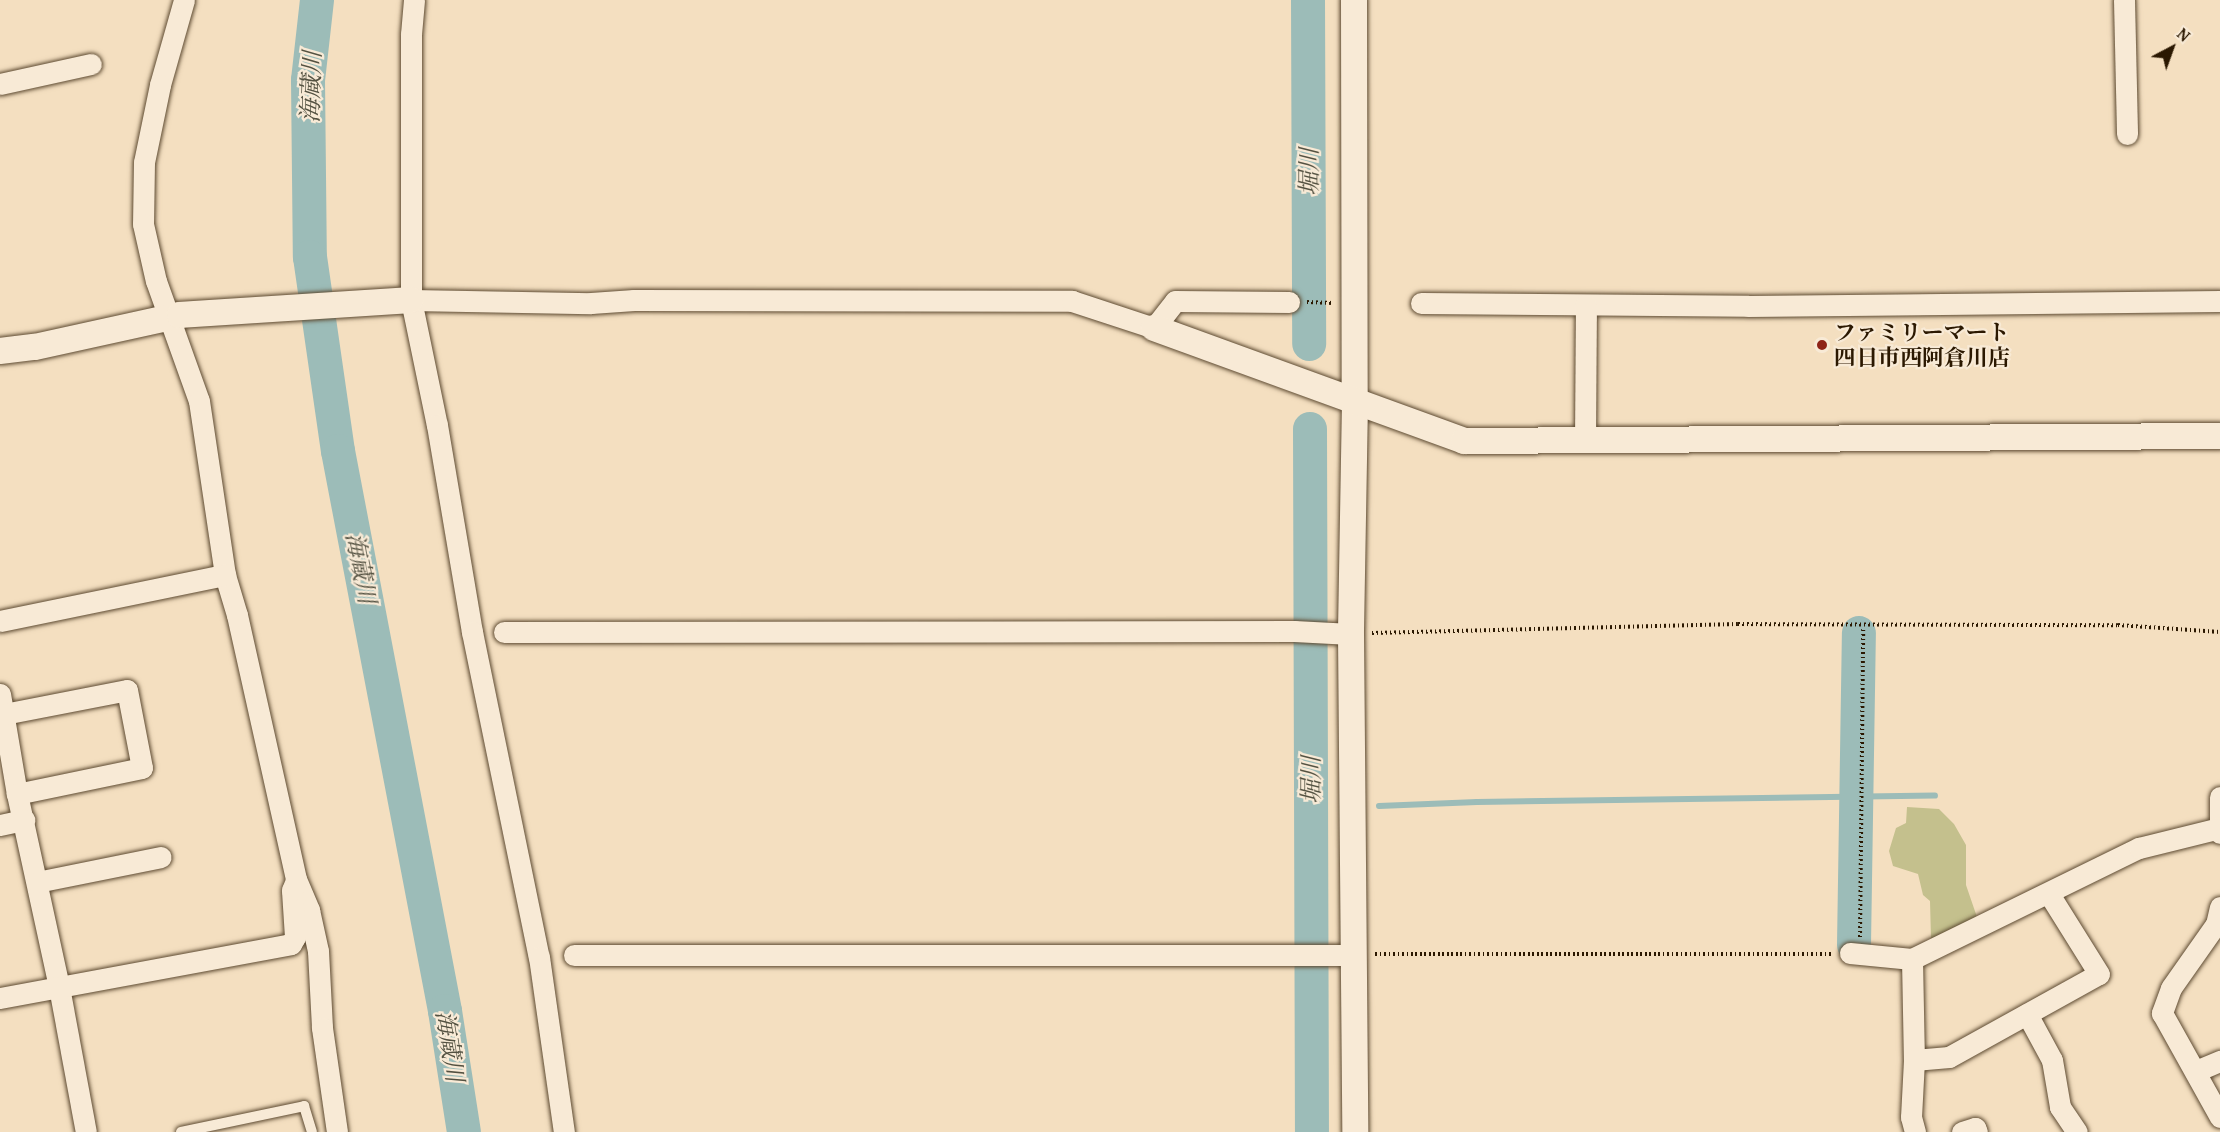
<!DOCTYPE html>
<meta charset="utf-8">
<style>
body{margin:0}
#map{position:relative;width:2220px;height:1132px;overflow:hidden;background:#f4dfc0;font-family:"Gentium Book Plus","Noto Serif JP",serif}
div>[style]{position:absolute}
.green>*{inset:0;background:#c4c08d}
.stream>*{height:6px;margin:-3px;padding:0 3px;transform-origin:3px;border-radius:3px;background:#9cbcb8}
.river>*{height:34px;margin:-17px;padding:0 17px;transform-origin:17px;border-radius:17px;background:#9cbcb8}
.path>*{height:4px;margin-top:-2px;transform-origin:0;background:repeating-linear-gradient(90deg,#2b1801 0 1.5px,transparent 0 4.5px)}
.roads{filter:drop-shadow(0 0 2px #5d4a31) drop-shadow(0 0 2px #5d4a31)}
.service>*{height:10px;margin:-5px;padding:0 5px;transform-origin:5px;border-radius:5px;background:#f8ead6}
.minor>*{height:21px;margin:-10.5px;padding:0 10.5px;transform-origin:10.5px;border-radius:10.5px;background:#f8ead6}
.tertiary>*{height:26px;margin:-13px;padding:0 13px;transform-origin:13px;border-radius:13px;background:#f8ead6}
.dots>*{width:16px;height:16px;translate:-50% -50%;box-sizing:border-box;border:3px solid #f8ead6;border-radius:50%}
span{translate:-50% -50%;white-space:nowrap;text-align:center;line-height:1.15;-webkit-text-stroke:4.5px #f8ead6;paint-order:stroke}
.poi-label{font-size:22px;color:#2b1801;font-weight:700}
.left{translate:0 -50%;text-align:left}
.water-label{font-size:24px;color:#535141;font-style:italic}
.north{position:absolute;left:2142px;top:18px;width:60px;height:60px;-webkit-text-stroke:4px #f8ead6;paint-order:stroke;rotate:41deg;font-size:16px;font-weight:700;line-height:24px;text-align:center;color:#2b1801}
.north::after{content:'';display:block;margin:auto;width:21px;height:27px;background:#2b1801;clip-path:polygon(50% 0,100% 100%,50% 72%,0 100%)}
</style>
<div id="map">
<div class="green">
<i style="clip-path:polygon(1907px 807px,1939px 809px,1954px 824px,1966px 845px,1966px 885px,1978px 920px,1931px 939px,1930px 901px,1923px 895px,1918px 874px,1893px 866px,1889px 851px,1896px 828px,1906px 823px)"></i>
</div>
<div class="stream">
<i style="left:1379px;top:806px;width:98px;rotate:-2.3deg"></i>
<i style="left:1477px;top:802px;width:458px;rotate:-0.8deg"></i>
</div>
<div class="river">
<i style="left:317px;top:0;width:81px;rotate:96.4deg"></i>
<i style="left:308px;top:80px;width:177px;rotate:89.4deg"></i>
<i style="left:310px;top:257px;width:196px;rotate:81.8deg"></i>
<i style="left:338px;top:451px;width:570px;rotate:79.18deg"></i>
<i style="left:445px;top:1011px;width:122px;rotate:81.1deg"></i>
<i style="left:1308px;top:0;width:344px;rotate:89.8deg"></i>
<i style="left:1310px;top:429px;width:703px;rotate:89.84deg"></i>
<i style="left:1854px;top:945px;width:312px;rotate:-89.1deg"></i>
</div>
<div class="path">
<i style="left:1307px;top:302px;width:26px;rotate:2deg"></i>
<i style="left:1372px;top:633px;width:366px;rotate:-1.4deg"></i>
<i style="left:1738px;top:624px;width:380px;rotate:0.2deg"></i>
<i style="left:2118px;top:625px;width:102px;rotate:3.9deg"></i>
<i style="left:1860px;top:937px;width:308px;rotate:-89.4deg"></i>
<i style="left:1375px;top:954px;width:458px"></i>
</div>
<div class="roads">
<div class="service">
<i style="left:181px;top:1132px;width:126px;rotate:-11.9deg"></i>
<i style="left:304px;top:1106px;width:27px;rotate:73deg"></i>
</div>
<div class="minor">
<i style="left:184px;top:0;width:88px;rotate:105.8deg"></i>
<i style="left:160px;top:85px;width:79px;rotate:101.7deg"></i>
<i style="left:144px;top:162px;width:62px;rotate:90.9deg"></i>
<i style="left:143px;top:224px;width:58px;rotate:77.2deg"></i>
<i style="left:156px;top:281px;width:127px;rotate:70.3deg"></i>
<i style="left:199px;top:401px;width:176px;rotate:81.5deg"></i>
<i style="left:225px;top:575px;width:42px;rotate:73.3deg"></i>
<i style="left:237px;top:615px;width:271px;rotate:77.4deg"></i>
<i style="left:296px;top:879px;width:34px;rotate:67deg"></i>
<i style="left:309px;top:910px;width:42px;rotate:77.6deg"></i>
<i style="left:318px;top:951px;width:77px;rotate:87deg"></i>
<i style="left:322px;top:1028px;width:105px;rotate:81.8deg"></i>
<i style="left:414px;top:0;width:34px;rotate:95deg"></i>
<i style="left:411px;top:34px;width:266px;rotate:90deg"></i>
<i style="left:411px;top:300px;width:128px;rotate:78.3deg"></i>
<i style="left:437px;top:425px;width:210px;rotate:80.4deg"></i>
<i style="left:472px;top:632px;width:332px;rotate:78.4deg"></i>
<i style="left:539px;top:957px;width:177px;rotate:81.9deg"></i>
<i style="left:2124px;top:0;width:134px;rotate:88.7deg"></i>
<i style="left:0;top:84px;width:93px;rotate:-12.4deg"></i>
<i style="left:411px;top:300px;width:180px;rotate:1deg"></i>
<i style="left:591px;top:303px;width:43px;rotate:-4deg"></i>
<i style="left:634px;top:300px;width:438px;rotate:0.1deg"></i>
<i style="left:1072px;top:301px;width:86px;rotate:18.2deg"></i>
<i style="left:1154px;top:328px;width:34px;rotate:-52deg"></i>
<i style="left:1175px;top:301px;width:114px;rotate:0.5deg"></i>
<i style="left:1421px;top:303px;width:327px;rotate:0.5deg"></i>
<i style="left:1748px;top:306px;width:472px;rotate:-0.6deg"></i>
<i style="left:1585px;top:442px;width:137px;rotate:-89.6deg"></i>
<i style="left:0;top:621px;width:230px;rotate:-11.6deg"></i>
<i style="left:504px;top:632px;width:790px;rotate:-0.07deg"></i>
<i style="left:1294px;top:631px;width:57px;rotate:3deg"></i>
<i style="left:0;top:694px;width:101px;rotate:80.4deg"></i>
<i style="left:17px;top:794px;width:198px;rotate:77.7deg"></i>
<i style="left:59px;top:987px;width:147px;rotate:79.5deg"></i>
<i style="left:4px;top:714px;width:125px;rotate:-11deg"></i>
<i style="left:127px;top:690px;width:79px;rotate:79.1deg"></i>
<i style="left:142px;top:768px;width:128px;rotate:168.3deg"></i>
<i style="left:2220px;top:797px;width:36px;rotate:90deg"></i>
<i style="left:0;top:825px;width:25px;rotate:-12deg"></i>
<i style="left:37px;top:882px;width:126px;rotate:-11.4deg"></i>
<i style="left:2220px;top:907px;width:17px;rotate:103deg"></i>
<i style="left:2216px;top:924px;width:78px;rotate:125.1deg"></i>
<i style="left:2171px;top:988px;width:27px;rotate:110deg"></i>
<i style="left:2162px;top:1013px;width:119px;rotate:60.9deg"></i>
<i style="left:1850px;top:953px;width:62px;rotate:5.5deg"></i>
<i style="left:1912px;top:959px;width:253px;rotate:-26.1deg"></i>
<i style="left:2139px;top:848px;width:83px;rotate:-13.9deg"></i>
<i style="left:574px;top:955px;width:779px"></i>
<i style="left:1912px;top:959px;width:101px;rotate:88.9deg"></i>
<i style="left:1914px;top:1060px;width:35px;rotate:-5deg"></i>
<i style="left:1949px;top:1057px;width:171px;rotate:-29deg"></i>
<i style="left:2099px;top:974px;width:94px;rotate:-122deg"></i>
<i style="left:0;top:998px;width:296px;rotate:-10.5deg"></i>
<i style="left:291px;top:944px;width:8px;rotate:-60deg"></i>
<i style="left:295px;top:937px;width:47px;rotate:-93.7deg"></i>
<i style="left:292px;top:890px;width:8px;rotate:-67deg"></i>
<i style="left:2027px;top:1014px;width:52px;rotate:61.5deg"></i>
<i style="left:2052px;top:1060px;width:48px;rotate:80.3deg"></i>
<i style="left:2060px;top:1107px;width:30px;rotate:56deg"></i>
<i style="left:1914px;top:1060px;width:57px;rotate:93deg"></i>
<i style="left:1911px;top:1117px;width:16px;rotate:75deg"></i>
<i style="left:2196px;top:1071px;width:26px;rotate:-23deg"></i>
<i style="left:1962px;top:1132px;width:14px;rotate:-17deg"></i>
<i style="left:1975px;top:1128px;width:4px;rotate:63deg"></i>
</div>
<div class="tertiary">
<i style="left:1354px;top:0;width:402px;rotate:89.9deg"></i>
<i style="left:1355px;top:402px;width:232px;rotate:91deg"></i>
<i style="left:1351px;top:634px;width:498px;rotate:89.5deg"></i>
<i style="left:1154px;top:328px;width:330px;rotate:20deg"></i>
<i style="left:1464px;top:441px;width:756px;rotate:-0.38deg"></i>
<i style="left:0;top:351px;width:35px;rotate:-7deg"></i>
<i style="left:35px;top:347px;width:148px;rotate:-12.4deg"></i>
<i style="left:180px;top:315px;width:231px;rotate:-3.7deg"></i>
</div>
</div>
<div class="dots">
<i style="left:1822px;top:345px;background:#8f2418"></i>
</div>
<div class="poi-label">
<span class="left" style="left:1834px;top:345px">ファミリーマート<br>四日市西阿倉川店</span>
</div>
<div class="water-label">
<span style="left:311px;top:87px;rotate:-88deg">海蔵川</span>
<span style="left:1309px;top:172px;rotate:-90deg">堀川</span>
<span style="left:361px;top:568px;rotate:79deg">海蔵川</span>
<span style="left:1311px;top:780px;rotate:-90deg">堀川</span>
<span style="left:450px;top:1046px;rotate:81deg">海蔵川</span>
</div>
<div class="north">N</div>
</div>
